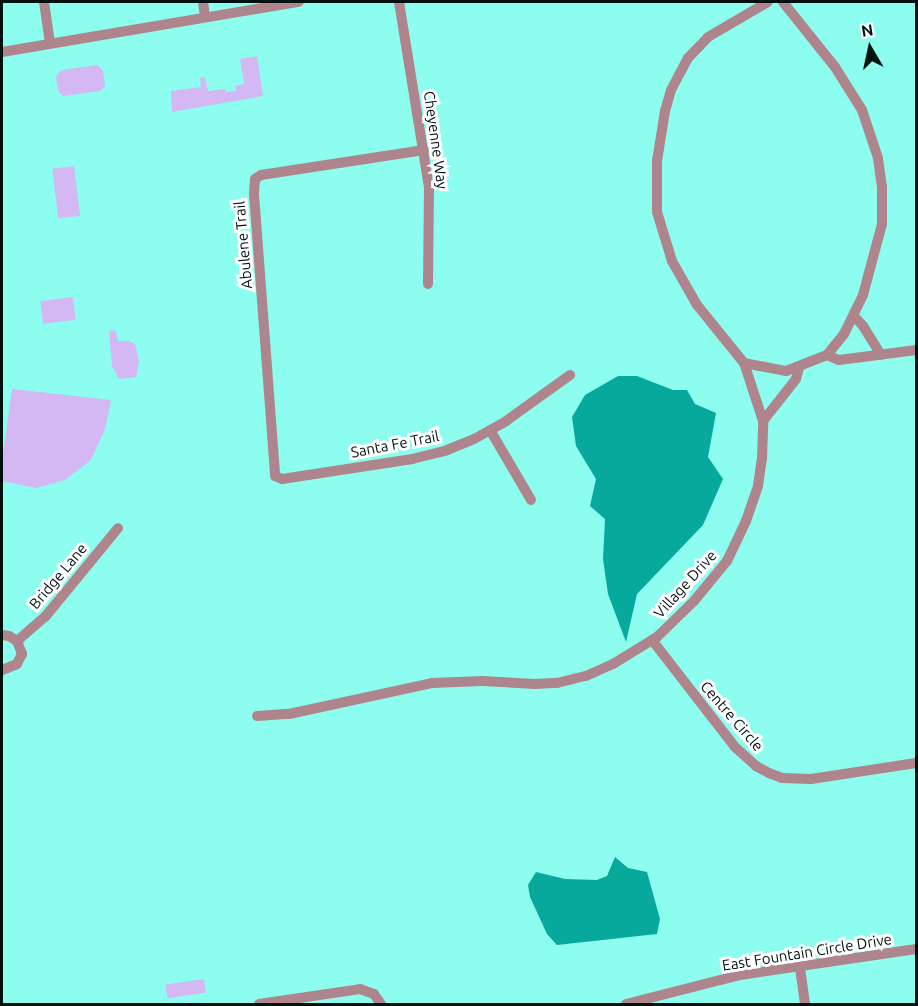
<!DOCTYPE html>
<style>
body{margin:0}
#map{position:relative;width:918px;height:1006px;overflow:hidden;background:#8dfdf0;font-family:Ubuntu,sans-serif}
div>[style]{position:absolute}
.green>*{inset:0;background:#d4b8f4;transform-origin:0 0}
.water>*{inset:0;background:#07a99d}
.minor>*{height:10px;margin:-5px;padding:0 5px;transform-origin:5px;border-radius:5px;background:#af858d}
span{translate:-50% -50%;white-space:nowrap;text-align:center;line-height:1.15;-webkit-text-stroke:6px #fff;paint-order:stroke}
.street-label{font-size:15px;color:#00110f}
.frame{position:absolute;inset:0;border:3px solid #00110f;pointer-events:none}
.north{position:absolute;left:840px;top:18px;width:60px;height:60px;-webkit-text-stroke:4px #fff;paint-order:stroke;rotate:351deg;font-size:16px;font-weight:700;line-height:24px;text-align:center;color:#00110f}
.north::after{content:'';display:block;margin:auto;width:21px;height:27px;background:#00110f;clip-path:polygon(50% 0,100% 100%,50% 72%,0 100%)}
</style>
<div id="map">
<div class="green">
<i style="clip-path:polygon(257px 56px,263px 96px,172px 112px,171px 91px,201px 87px,200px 78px,205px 77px,208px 91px,225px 89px,226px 92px,236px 91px,235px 86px,244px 84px,240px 59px)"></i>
<i style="clip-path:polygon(98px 65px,103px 71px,105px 86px,100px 91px,63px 96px,58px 91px,56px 77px,61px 70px)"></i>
<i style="left:74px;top:166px;width:50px;height:22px;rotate:83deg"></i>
<i style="left:73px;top:297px;width:23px;height:33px;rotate:83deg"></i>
<i style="clip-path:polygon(116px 330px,118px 341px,129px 341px,135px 344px,139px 361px,136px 377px,119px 379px,112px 366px,109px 331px)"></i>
<i style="clip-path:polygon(12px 389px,111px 400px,105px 429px,91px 460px,65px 480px,36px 488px,2px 481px,2px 461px)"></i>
<i style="left:204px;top:979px;width:14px;height:39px;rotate:82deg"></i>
</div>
<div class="water">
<i style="clip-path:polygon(618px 376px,637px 376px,673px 390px,687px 390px,695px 404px,716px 413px,708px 457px,723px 479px,703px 525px,637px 594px,626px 642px,608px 594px,603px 559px,605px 519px,590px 506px,596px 479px,576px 446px,572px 417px,585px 395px)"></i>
<i style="clip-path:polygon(615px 857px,628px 868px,647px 872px,660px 919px,657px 934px,557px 945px,547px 934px,530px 897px,528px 885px,536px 872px,565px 879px,597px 880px,607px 876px)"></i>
</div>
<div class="minor">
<i style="left:44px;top:2px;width:41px;rotate:81.7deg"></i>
<i style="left:203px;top:2px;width:15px;rotate:82deg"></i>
<i style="left:399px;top:2px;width:188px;rotate:80.8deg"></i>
<i style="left:429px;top:188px;width:96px;rotate:90.6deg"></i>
<i style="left:2px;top:52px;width:301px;rotate:-9.6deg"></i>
<i style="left:424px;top:150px;width:165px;rotate:171.3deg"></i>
<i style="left:261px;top:175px;width:7px;rotate:146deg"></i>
<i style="left:255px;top:179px;width:15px;rotate:94deg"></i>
<i style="left:254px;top:194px;width:283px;rotate:85.7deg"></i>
<i style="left:275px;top:476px;width:8px;rotate:23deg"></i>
<i style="left:282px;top:479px;width:132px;rotate:-8.7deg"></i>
<i style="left:412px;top:459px;width:36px;rotate:-14deg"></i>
<i style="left:447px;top:450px;width:29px;rotate:-22deg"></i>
<i style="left:474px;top:439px;width:37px;rotate:-29deg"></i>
<i style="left:506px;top:421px;width:79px;rotate:-35.7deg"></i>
<i style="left:854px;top:316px;width:13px;rotate:48deg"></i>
<i style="left:863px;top:326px;width:34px;rotate:58deg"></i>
<i style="left:827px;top:355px;width:13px;rotate:23deg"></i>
<i style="left:839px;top:360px;width:78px;rotate:-7.4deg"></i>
<i style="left:744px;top:363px;width:43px;rotate:10.8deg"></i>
<i style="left:786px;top:371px;width:44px;rotate:-21.3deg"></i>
<i style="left:827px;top:355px;width:27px;rotate:-51deg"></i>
<i style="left:844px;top:334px;width:43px;rotate:-64deg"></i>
<i style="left:863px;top:295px;width:73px;rotate:-75deg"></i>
<i style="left:882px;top:224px;width:37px;rotate:-90deg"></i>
<i style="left:882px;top:187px;width:29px;rotate:-98deg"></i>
<i style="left:878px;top:158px;width:51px;rotate:-108.4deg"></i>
<i style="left:862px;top:110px;width:51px;rotate:-122.1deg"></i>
<i style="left:835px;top:67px;width:83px;rotate:-128.7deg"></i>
<i style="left:763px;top:421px;width:53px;rotate:-51.8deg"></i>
<i style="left:796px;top:379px;width:11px;rotate:-75deg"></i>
<i style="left:490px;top:430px;width:81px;rotate:59.6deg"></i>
<i style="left:2px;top:635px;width:7px;rotate:8deg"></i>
<i style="left:9px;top:636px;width:9px;rotate:32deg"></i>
<i style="left:17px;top:641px;width:14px;rotate:69deg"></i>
<i style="left:22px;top:654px;width:11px;rotate:117deg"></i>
<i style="left:17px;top:664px;width:16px;rotate:158deg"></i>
<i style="left:652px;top:640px;width:135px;rotate:52.2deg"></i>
<i style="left:735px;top:747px;width:28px;rotate:42deg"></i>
<i style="left:756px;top:766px;width:15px;rotate:28deg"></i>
<i style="left:769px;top:773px;width:14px;rotate:21deg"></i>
<i style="left:782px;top:778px;width:29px;rotate:2deg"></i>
<i style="left:811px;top:779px;width:106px;rotate:-8.7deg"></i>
<i style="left:17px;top:641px;width:37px;rotate:-41deg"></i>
<i style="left:45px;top:617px;width:115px;rotate:-50.6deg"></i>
<i style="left:257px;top:716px;width:32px;rotate:-4deg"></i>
<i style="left:289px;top:714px;width:146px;rotate:-12.2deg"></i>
<i style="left:432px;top:683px;width:51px;rotate:-2.2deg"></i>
<i style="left:483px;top:681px;width:52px;rotate:3.3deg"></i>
<i style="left:535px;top:684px;width:22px;rotate:-3deg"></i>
<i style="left:557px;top:683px;width:30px;rotate:-14deg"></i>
<i style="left:586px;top:676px;width:30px;rotate:-24deg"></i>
<i style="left:613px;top:664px;width:52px;rotate:-31.5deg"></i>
<i style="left:657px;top:637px;width:52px;rotate:-44.2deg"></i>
<i style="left:694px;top:601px;width:52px;rotate:-50.5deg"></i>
<i style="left:727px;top:561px;width:44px;rotate:-64.6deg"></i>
<i style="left:746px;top:521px;width:37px;rotate:-71deg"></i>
<i style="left:758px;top:486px;width:27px;rotate:-82deg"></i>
<i style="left:762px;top:459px;width:38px;rotate:-88deg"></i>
<i style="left:763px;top:421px;width:61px;rotate:-108.1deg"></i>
<i style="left:744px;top:363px;width:75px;rotate:-129deg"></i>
<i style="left:697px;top:305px;width:51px;rotate:-119.6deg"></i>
<i style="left:672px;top:261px;width:51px;rotate:-107deg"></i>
<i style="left:657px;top:212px;width:51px;rotate:-90deg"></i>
<i style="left:657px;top:161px;width:51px;rotate:-80.9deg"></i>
<i style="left:665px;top:111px;width:22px;rotate:-74deg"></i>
<i style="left:671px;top:90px;width:36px;rotate:-62deg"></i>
<i style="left:688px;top:58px;width:29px;rotate:-46deg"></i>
<i style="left:708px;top:37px;width:69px;rotate:-30.3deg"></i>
<i style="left:800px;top:968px;width:36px;rotate:82deg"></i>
<i style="left:259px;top:1004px;width:102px;rotate:-8.4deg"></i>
<i style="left:360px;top:989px;width:15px;rotate:20deg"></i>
<i style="left:374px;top:994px;width:12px;rotate:55deg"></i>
<i style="left:626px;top:1004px;width:118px;rotate:-14.3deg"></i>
<i style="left:740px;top:975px;width:178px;rotate:-8.4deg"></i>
</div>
<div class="street-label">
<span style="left:436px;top:140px;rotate:82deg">Cheyenne Way</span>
<span style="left:243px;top:245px;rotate:-95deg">Abulene Trail</span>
<span style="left:395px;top:444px;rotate:-11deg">Santa Fe Trail</span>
<span style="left:58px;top:576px;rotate:-50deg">Bridge Lane</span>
<span style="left:685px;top:584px;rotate:-48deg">Village Drive</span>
<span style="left:732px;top:716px;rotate:49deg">Centre Circle</span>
<span style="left:807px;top:952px;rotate:-9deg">East Fountain Circle Drive</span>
</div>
<div class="frame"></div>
<div class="north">N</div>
</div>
